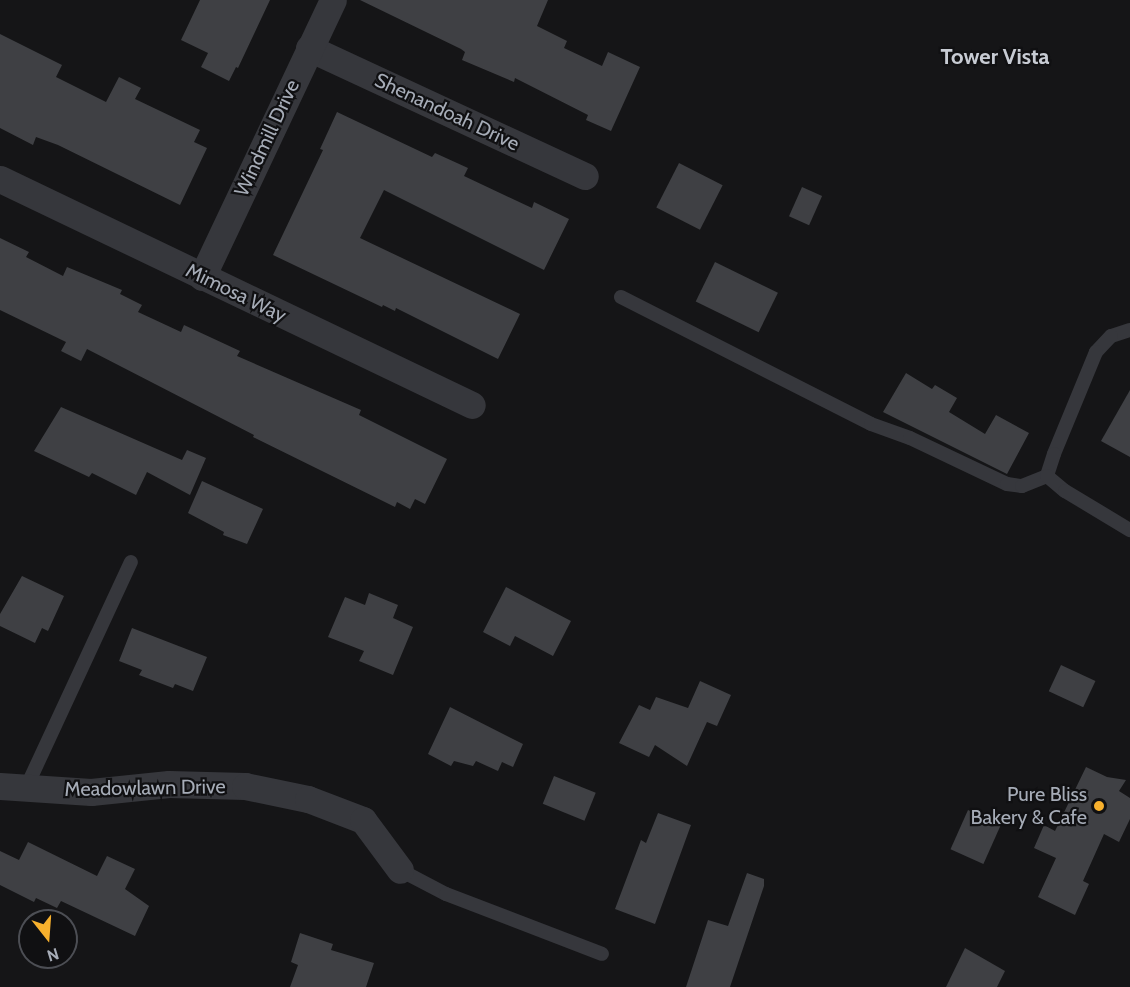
<!DOCTYPE html>
<style>
body{margin:0}
#map{position:relative;width:1130px;height:987px;overflow:hidden;background:#151517;font-family:Cabin,sans-serif}
div>[style]{position:absolute}
.building>*{inset:0;background:#3f4044;transform-origin:0 0}
.service>*{height:14px;margin:-7px;padding:0 7px;transform-origin:7px;border-radius:7px;background:#36373c}
.minor>*{height:27px;margin:-13.5px;padding:0 13.5px;transform-origin:13.5px;border-radius:13.5px;background:#36373c}
.dots>*{width:16px;height:16px;translate:-50% -50%;box-sizing:border-box;border:3px solid #101012;border-radius:50%}
span{translate:-50% -50%;white-space:nowrap;text-align:center;line-height:1.15;-webkit-text-stroke:4.5px #101012;paint-order:stroke}
.street-label{font-size:20px;color:#a6acb7}
.poi-label{font-size:20px;color:#a6acb7}
.right{translate:-100% -50%;text-align:right}
.quarter-label{font-size:22px;color:#c7cbd3;font-weight:700}
.north{position:absolute;left:18px;top:909px;width:60px;height:60px;box-sizing:border-box;background:#101012;border:2px solid #4c4e54;border-radius:50%;rotate:163deg;font-size:16px;font-weight:700;line-height:24px;text-align:center;color:#a6acb7}
.north::after{content:'';display:block;margin:auto;width:21px;height:27px;background:#f7b02d;clip-path:polygon(50% 0,100% 100%,50% 72%,0 100%)}
</style>
<div id="map">
<div class="building">
<i style="clip-path:polygon(200px 0,270px 0,238px 68px,236px 67px,229px 81px,201px 67px,208px 53px,181px 40px)"></i>
<i style="clip-path:polygon(360px 0,548px 0,537px 26px,567px 41px,564px 48px,602px 66px,608px 52px,640px 67px,611px 131px,586px 120px,588px 115px,515px 78px,514px 82px,462px 60px,465px 52px,461px 49px)"></i>
<i style="clip-path:polygon(0 34px,62px 65px,56px 77px,106px 102px,119px 77px,141px 88px,135px 99px,200px 130px,194px 142px,207px 148px,180px 205px,58px 145px,36px 137px,33px 145px,0 128px)"></i>
<i style="clip-path:polygon(337px 112px,432px 157px,435px 153px,468px 168px,464px 176px,532px 208px,534px 202px,569px 219px,544px 270px,384px 190px,360px 238px,520px 314px,498px 359px,396px 308px,395px 311px,383px 305px,382px 307px,273px 255px,323px 150px,320px 149px)"></i>
<i style="left:679px;top:163px;width:49px;height:50px;rotate:27deg"></i>
<i style="left:802px;top:187px;width:22px;height:32px;rotate:24deg"></i>
<i style="clip-path:polygon(0 238px,29px 252px,26px 257px,63px 276px,67px 267px,122px 290px,120px 294px,142px 305px,138px 312px,181px 332px,184px 325px,240px 351px,237px 356px,361px 410px,359px 415px,447px 459px,425px 504px,415px 499px,410px 509px,397px 502px,395px 507px,253px 437px,254px 435px,87px 349px,81px 361px,61px 351px,66px 342px,0 310px)"></i>
<i style="left:715px;top:262px;width:70px;height:44px;rotate:26deg"></i>
<i style="clip-path:polygon(906px 373px,932px 389px,935px 385px,957px 398px,949px 412px,985px 434px,996px 415px,1029px 433px,1007px 474px,883px 412px)"></i>
<i style="clip-path:polygon(1130px 390px,1130px 457px,1101px 441px)"></i>
<i style="clip-path:polygon(61px 407px,182px 460px,187px 450px,206px 458px,190px 495px,147px 472px,136px 495px,92px 473px,89px 477px,34px 451px)"></i>
<i style="clip-path:polygon(202px 481px,263px 509px,247px 544px,223px 535px,224px 532px,188px 513px)"></i>
<i style="clip-path:polygon(22px 576px,64px 596px,48px 631px,42px 628px,35px 643px,0 626px,0 614px)"></i>
<i style="clip-path:polygon(506px 587px,571px 621px,553px 656px,515px 636px,510px 646px,483px 632px)"></i>
<i style="clip-path:polygon(369px 593px,398px 605px,393px 618px,413px 627px,393px 675px,359px 661px,364px 651px,328px 637px,345px 597px,365px 605px)"></i>
<i style="clip-path:polygon(132px 628px,207px 657px,193px 691px,175px 684px,173px 688px,139px 675px,142px 670px,119px 661px)"></i>
<i style="left:1061px;top:665px;width:38px;height:29px;rotate:25deg"></i>
<i style="clip-path:polygon(700px 681px,731px 695px,717px 726px,707px 722px,687px 766px,655px 745px,649px 757px,619px 743px,639px 705px,650px 710px,656px 697px,688px 708px)"></i>
<i style="clip-path:polygon(450px 707px,523px 744px,513px 767px,502px 762px,498px 771px,476px 761px,473px 766px,454px 761px,451px 766px,428px 754px)"></i>
<i style="clip-path:polygon(1086px 767px,1107px 777px,1126px 780px,1119px 791px,1130px 798px,1130px 819px,1119px 842px,1104px 834px,1083px 881px,1089px 884px,1075px 915px,1038px 897px,1056px 858px,1034px 848px,1044px 825px,1055px 831px)"></i>
<i style="left:554px;top:776px;width:45px;height:30px;rotate:22deg"></i>
<i style="left:968px;top:810px;width:36px;height:43px;rotate:24deg"></i>
<i style="clip-path:polygon(658px 813px,691px 825px,655px 924px,615px 909px,641px 840px,646px 843px)"></i>
<i style="clip-path:polygon(28px 842px,97px 876px,107px 856px,135px 869px,125px 889px,149px 906px,135px 936px,61px 901px,57px 908px,36px 898px,34px 902px,0 885px,0 851px,19px 860px)"></i>
<i style="clip-path:polygon(747px 873px,764px 879px,764px 886px,730px 987px,686px 987px,708px 920px,728px 926px)"></i>
<i style="clip-path:polygon(300px 933px,333px 944px,331px 950px,374px 963px,366px 987px,290px 987px,298px 965px,291px 962px)"></i>
<i style="clip-path:polygon(965px 948px,1005px 971px,997px 987px,946px 987px)"></i>
</div>
<div class="service">
<i style="left:621px;top:297px;width:280px;rotate:26.9deg"></i>
<i style="left:871px;top:424px;width:41px;rotate:19.7deg"></i>
<i style="left:910px;top:438px;width:107px;rotate:25.4deg"></i>
<i style="left:1007px;top:484px;width:15px;rotate:8deg"></i>
<i style="left:1022px;top:486px;width:27px;rotate:-22deg"></i>
<i style="left:1130px;top:330px;width:20px;rotate:162deg"></i>
<i style="left:1111px;top:336px;width:22px;rotate:133deg"></i>
<i style="left:1096px;top:352px;width:110px;rotate:112.4deg"></i>
<i style="left:1054px;top:454px;width:23px;rotate:108deg"></i>
<i style="left:1047px;top:476px;width:23px;rotate:40deg"></i>
<i style="left:1065px;top:491px;width:76px;rotate:31deg"></i>
<i style="left:26px;top:788px;width:249px;rotate:-65.1deg"></i>
<i style="left:400px;top:870px;width:52px;rotate:27.6deg"></i>
<i style="left:446px;top:894px;width:167px;rotate:21deg"></i>
</div>
<div class="minor">
<i style="left:309px;top:48px;width:304px;rotate:24.9deg"></i>
<i style="left:0;top:179px;width:523px;rotate:25.59deg"></i>
<i style="left:202px;top:277px;width:306px;rotate:-64.7deg"></i>
<i style="left:0;top:786px;width:91px;rotate:3.8deg"></i>
<i style="left:91px;top:792px;width:78px;rotate:-5.9deg"></i>
<i style="left:169px;top:784px;width:76px;rotate:1.5deg"></i>
<i style="left:245px;top:786px;width:64px;rotate:11.7deg"></i>
<i style="left:308px;top:799px;width:59px;rotate:20.9deg"></i>
<i style="left:363px;top:820px;width:62px;rotate:53.5deg"></i>
</div>
<div class="dots">
<i style="left:1099px;top:806px;background:#f7b02d"></i>
</div>
<div class="street-label">
<span style="left:447px;top:112px;rotate:25deg">Shenandoah Drive</span>
<span style="left:267px;top:138px;rotate:-65deg">Windmill Drive</span>
<span style="left:236px;top:293px;rotate:26deg">Mimosa Way</span>
<span style="left:145px;top:788px;rotate:-1deg">Meadowlawn Drive</span>
</div>
<div class="poi-label">
<span class="right" style="left:1087px;top:806px">Pure Bliss<br>Bakery &amp; Cafe</span>
</div>
<div class="quarter-label">
<span style="left:995px;top:57px">Tower Vista</span>
</div>
<div class="north">N</div>
</div>
